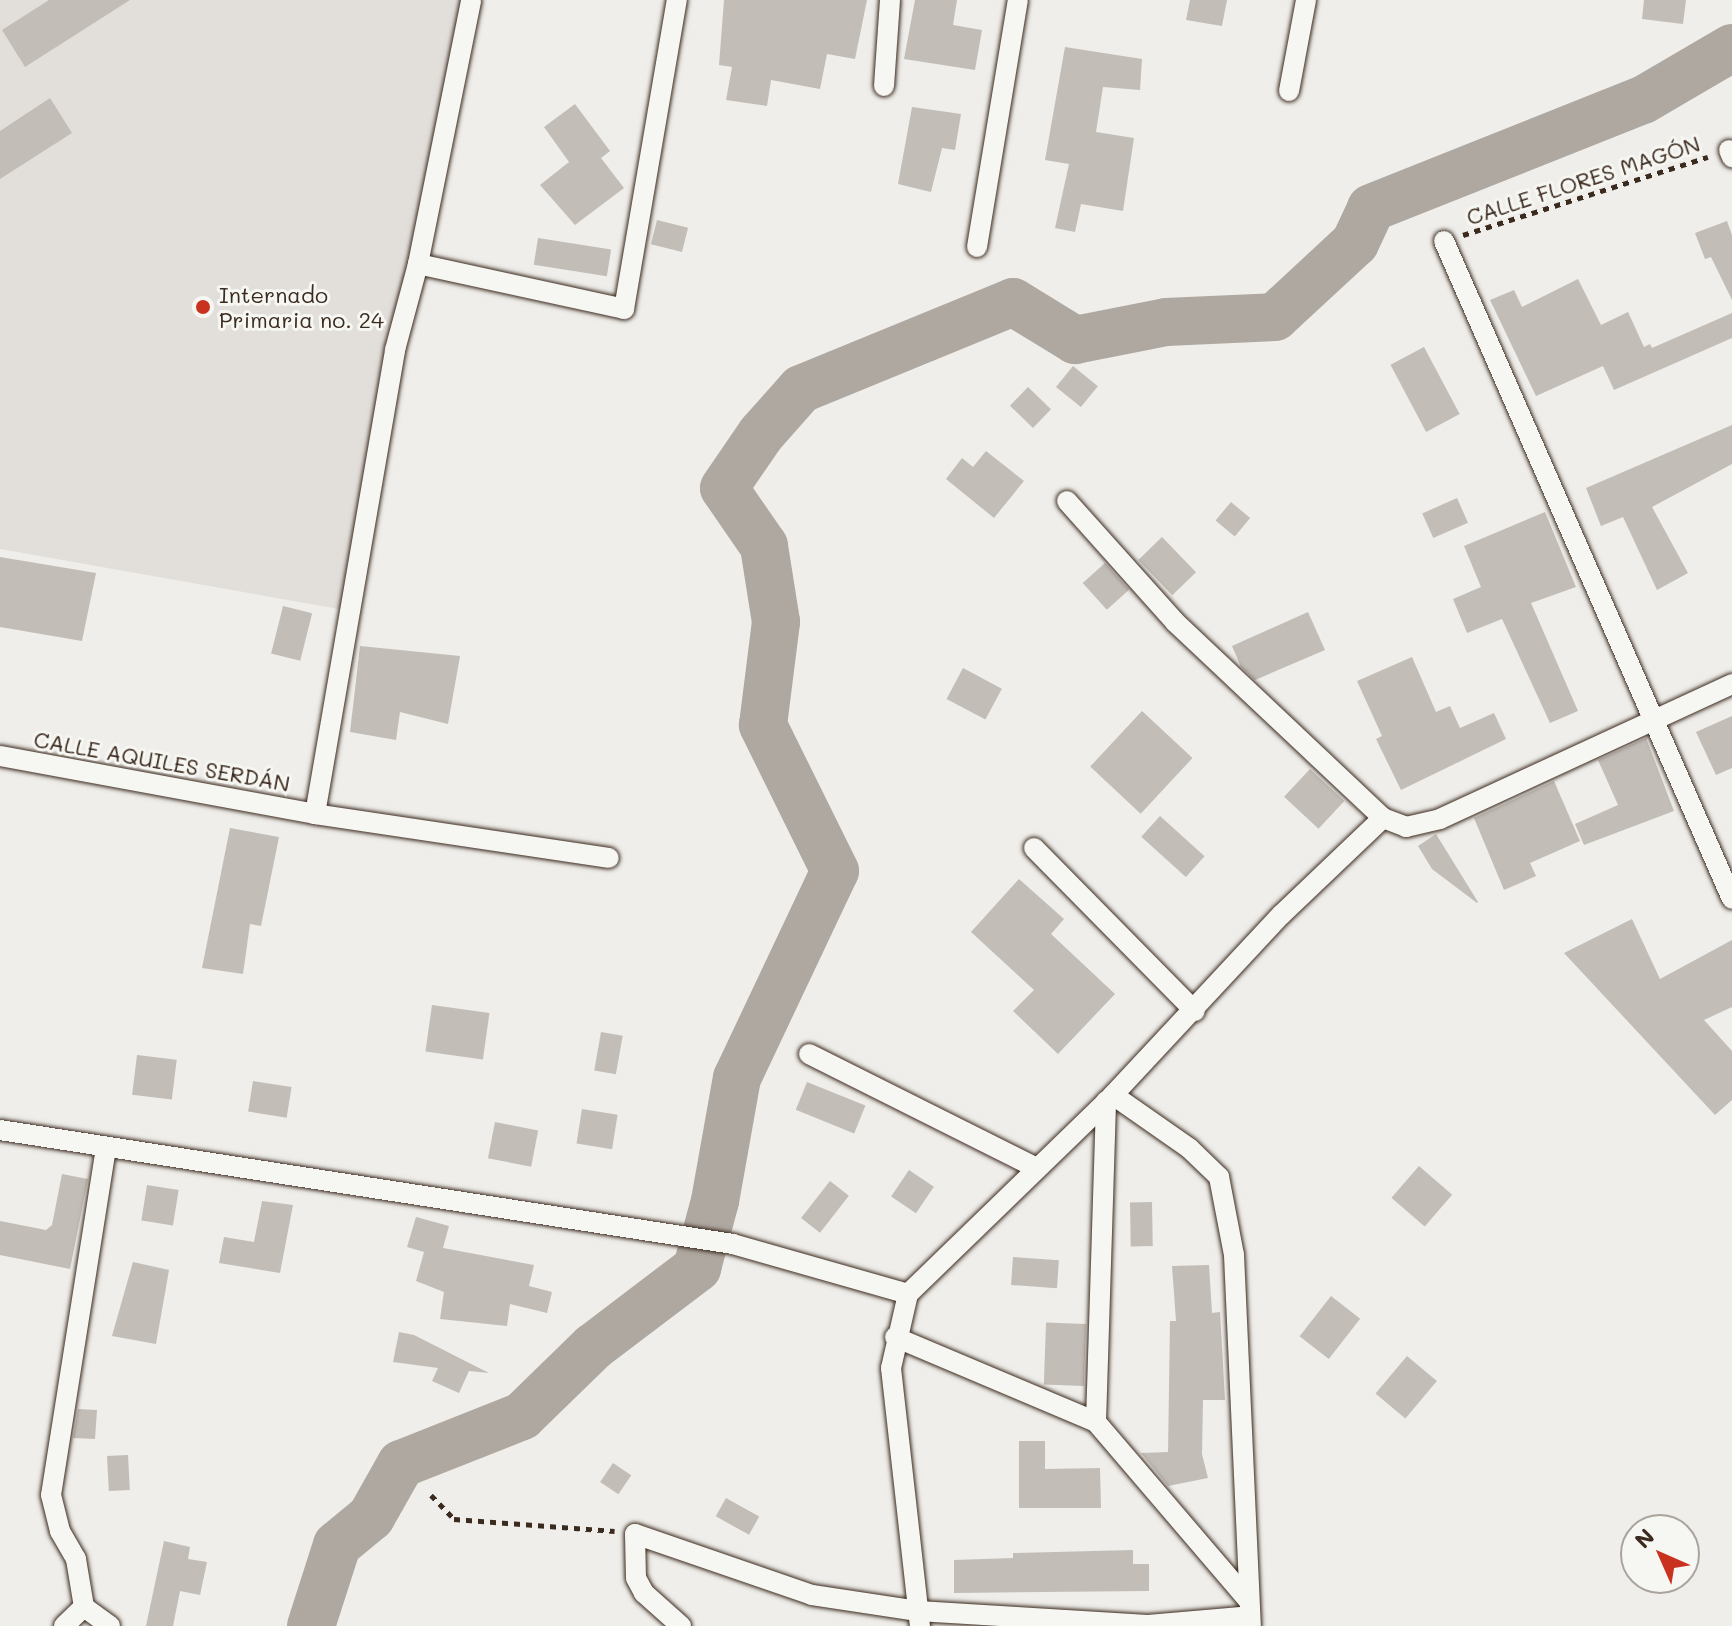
<!DOCTYPE html>
<meta charset="utf-8">
<style>
body{margin:0}
#map{position:relative;width:1732px;height:1626px;overflow:hidden;background:#efeeea;font-family:Mali,sans-serif}
div>[style]{position:absolute}
.built>*{inset:0;background:#e2dfdb}
.river>*{height:48px;margin:-24px;padding:0 24px;transform-origin:24px;border-radius:24px;background:#afa8a1}
.building>*{inset:0;background:#c2bdb7;transform-origin:0 0}
.path>*{height:5px;margin-top:-2.5px;transform-origin:0;background:repeating-linear-gradient(90deg,#3b2a1e 0 6px,transparent 0 12px)}
.roads{filter:drop-shadow(0 0 2px #3b2a1e) drop-shadow(0 0 2px #3b2a1e)}
.street>*{height:20px;margin:-10px;padding:0 10px;transform-origin:10px;border-radius:10px;background:#f6f6f2}
.dots>*{width:22px;height:22px;translate:-50% -50%;box-sizing:border-box;border:4px solid #f6f6f2;border-radius:50%}
span{translate:-50% -50%;white-space:nowrap;text-align:center;line-height:1.15;-webkit-text-stroke:6px #f6f6f2;paint-order:stroke}
.street-label{font-size:22px;color:#3b2a1e}
.poi-label{font-size:22px;color:#3b2a1e}
.left{translate:0 -50%;text-align:left}
.north{position:absolute;left:1620px;top:1514px;width:80px;height:80px;box-sizing:border-box;background:#f6f6f2;border:2px solid #aba49d;border-radius:50%;rotate:315deg;font-size:22px;font-weight:700;line-height:32px;text-align:center;color:#3b2a1e}
.north::after{content:'';display:block;margin:auto;width:28px;height:36px;background:#c8321e;clip-path:polygon(50% 0,100% 100%,50% 72%,0 100%)}
</style>
<div id="map">
<div class="built">
<i style="clip-path:polygon(0 0,471px 0,350px 611px,0 549px)"></i>
</div>
<div class="river">
<i style="left:311px;top:1626px;width:85px;rotate:-72.2deg"></i>
<i style="left:337px;top:1545px;width:44px;rotate:-39.5deg"></i>
<i style="left:371px;top:1517px;width:61px;rotate:-60.5deg"></i>
<i style="left:401px;top:1464px;width:130px;rotate:-21.6deg"></i>
<i style="left:522px;top:1416px;width:99px;rotate:-44.2deg"></i>
<i style="left:593px;top:1347px;width:131px;rotate:-37.2deg"></i>
<i style="left:697px;top:1268px;width:69px;rotate:-75deg"></i>
<i style="left:715px;top:1201px;width:125px;rotate:-79.9deg"></i>
<i style="left:737px;top:1078px;width:229px;rotate:-64.7deg"></i>
<i style="left:835px;top:871px;width:163px;rotate:-116.3deg"></i>
<i style="left:763px;top:725px;width:104px;rotate:-82.8deg"></i>
<i style="left:776px;top:622px;width:77px;rotate:-99deg"></i>
<i style="left:764px;top:546px;width:70px;rotate:-124.6deg"></i>
<i style="left:724px;top:488px;width:65px;rotate:-55.6deg"></i>
<i style="left:761px;top:434px;width:60px;rotate:-48.4deg"></i>
<i style="left:801px;top:389px;width:229px;rotate:-22.3deg"></i>
<i style="left:1013px;top:302px;width:73px;rotate:31.5deg"></i>
<i style="left:1075px;top:340px;width:93px;rotate:-11.2deg"></i>
<i style="left:1166px;top:322px;width:109px;rotate:-2.6deg"></i>
<i style="left:1275px;top:317px;width:109px;rotate:-42.8deg"></i>
<i style="left:1355px;top:243px;width:38px;rotate:-65deg"></i>
<i style="left:1371px;top:208px;width:293px;rotate:-21.7deg"></i>
<i style="left:1643px;top:100px;width:103px;rotate:-30.3deg"></i>
</div>
<div class="building">
<i style="clip-path:polygon(49px 0,130px 0,25px 67px,2px 30px)"></i>
<i style="clip-path:polygon(724px 0,867px 0,855px 59px,827px 54px,820px 89px,771px 80px,767px 106px,726px 100px,732px 67px,719px 65px)"></i>
<i style="clip-path:polygon(915px 0,957px 0,953px 25px,982px 30px,975px 70px,904px 59px)"></i>
<i style="clip-path:polygon(1190px 0,1227px 0,1222px 26px,1186px 20px)"></i>
<i style="clip-path:polygon(1644px 0,1686px 0,1683px 24px,1642px 19px)"></i>
<i style="clip-path:polygon(1065px 47px,1142px 59px,1140px 90px,1103px 87px,1096px 132px,1134px 138px,1123px 211px,1081px 204px,1075px 232px,1055px 228px,1069px 164px,1045px 160px)"></i>
<i style="clip-path:polygon(50px 98px,72px 133px,0 179px,0 131px)"></i>
<i style="clip-path:polygon(575px 104px,610px 151px,601px 158px,624px 188px,575px 225px,540px 185px,569px 162px,544px 127px)"></i>
<i style="clip-path:polygon(912px 107px,961px 114px,955px 150px,942px 148px,931px 192px,898px 184px)"></i>
<i style="left:657px;top:220px;width:32px;height:25px;rotate:14deg"></i>
<i style="clip-path:polygon(1727px 221px,1732px 235px,1732px 300px,1711px 257px,1705px 259px,1695px 233px)"></i>
<i style="left:538px;top:238px;width:74px;height:27px;rotate:9deg"></i>
<i style="clip-path:polygon(1578px 279px,1601px 325px,1628px 312px,1644px 347px,1650px 344px,1652px 348px,1732px 313px,1732px 338px,1614px 390px,1603px 366px,1536px 396px,1490px 300px,1514px 290px,1522px 307px)"></i>
<i style="left:1424px;top:347px;width:76px;height:38px;rotate:62deg"></i>
<i style="left:1073px;top:366px;width:32px;height:27px;rotate:39deg"></i>
<i style="left:1028px;top:387px;width:32px;height:26px;rotate:44deg"></i>
<i style="clip-path:polygon(1732px 425px,1732px 464px,1652px 507px,1688px 573px,1657px 590px,1623px 517px,1601px 526px,1586px 488px)"></i>
<i style="clip-path:polygon(986px 451px,1024px 481px,994px 518px,946px 479px,962px 458px,973px 467px)"></i>
<i style="left:1457px;top:498px;width:27px;height:38px;rotate:66deg"></i>
<i style="left:1231px;top:502px;width:25px;height:24px;rotate:40deg"></i>
<i style="clip-path:polygon(1545px 512px,1576px 587px,1531px 603px,1578px 711px,1550px 723px,1502px 619px,1467px 633px,1453px 599px,1481px 587px,1464px 546px)"></i>
<i style="left:1162px;top:537px;width:49px;height:33px;rotate:46deg"></i>
<i style="clip-path:polygon(0 557px,96px 573px,82px 641px,0 627px)"></i>
<i style="left:1105px;top:563px;width:36px;height:30px;rotate:48deg"></i>
<i style="left:283px;top:606px;width:30px;height:49px;rotate:14deg"></i>
<i style="clip-path:polygon(1308px 612px,1325px 650px,1255px 680px,1241px 667px,1232px 646px)"></i>
<i style="clip-path:polygon(360px 646px,460px 656px,448px 724px,400px 712px,396px 740px,350px 732px)"></i>
<i style="clip-path:polygon(1412px 657px,1436px 712px,1450px 706px,1460px 728px,1494px 713px,1506px 739px,1401px 790px,1376px 739px,1382px 736px,1357px 681px)"></i>
<i style="left:963px;top:668px;width:44px;height:35px;rotate:28deg"></i>
<i style="left:1142px;top:711px;width:69px;height:76px;rotate:43deg"></i>
<i style="clip-path:polygon(1732px 716px,1732px 768px,1716px 775px,1696px 732px)"></i>
<i style="clip-path:polygon(1646px 738px,1674px 811px,1584px 845px,1575px 824px,1618px 805px,1598px 760px)"></i>
<i style="left:1310px;top:769px;width:47px;height:38px;rotate:43deg"></i>
<i style="clip-path:polygon(1554px 781px,1580px 841px,1530px 863px,1536px 876px,1504px 890px,1474px 818px)"></i>
<i style="left:1160px;top:816px;width:60px;height:28px;rotate:42deg"></i>
<i style="clip-path:polygon(230px 828px,279px 837px,261px 926px,250px 924px,243px 974px,202px 968px)"></i>
<i style="clip-path:polygon(1436px 834px,1478px 902px,1477px 903px,1432px 869px,1418px 846px)"></i>
<i style="clip-path:polygon(1019px 879px,1064px 919px,1051px 934px,1115px 994px,1058px 1054px,1013px 1011px,1034px 990px,971px 932px)"></i>
<i style="clip-path:polygon(1632px 919px,1660px 979px,1732px 940px,1732px 1007px,1704px 1020px,1732px 1051px,1732px 1100px,1715px 1115px,1564px 953px)"></i>
<i style="left:432px;top:1005px;width:58px;height:47px;rotate:8deg"></i>
<i style="left:601px;top:1032px;width:22px;height:39px;rotate:10deg"></i>
<i style="left:137px;top:1055px;width:40px;height:40px;rotate:7deg"></i>
<i style="left:253px;top:1081px;width:39px;height:31px;rotate:9deg"></i>
<i style="left:807px;top:1082px;width:63px;height:30px;rotate:22deg"></i>
<i style="left:582px;top:1109px;width:36px;height:35px;rotate:9deg"></i>
<i style="left:495px;top:1122px;width:44px;height:37px;rotate:11deg"></i>
<i style="left:1419px;top:1166px;width:44px;height:42px;rotate:41deg"></i>
<i style="left:909px;top:1170px;width:30px;height:32px;rotate:34deg"></i>
<i style="clip-path:polygon(62px 1174px,88px 1179px,70px 1269px,0 1255px,0 1221px,46px 1230px,52px 1225px)"></i>
<i style="left:830px;top:1181px;width:24px;height:47px;rotate:38deg"></i>
<i style="left:147px;top:1185px;width:32px;height:36px;rotate:9deg"></i>
<i style="clip-path:polygon(262px 1201px,293px 1205px,280px 1273px,219px 1263px,224px 1237px,254px 1242px)"></i>
<i style="left:1152px;top:1202px;width:44px;height:22px;rotate:89deg"></i>
<i style="clip-path:polygon(416px 1217px,449px 1226px,443px 1248px,534px 1265px,529px 1286px,552px 1292px,547px 1313px,510px 1304px,507px 1326px,440px 1319px,444px 1292px,416px 1281px,424px 1252px,407px 1247px)"></i>
<i style="left:1013px;top:1257px;width:46px;height:28px;rotate:4deg"></i>
<i style="clip-path:polygon(133px 1262px,169px 1270px,156px 1344px,112px 1336px)"></i>
<i style="clip-path:polygon(1209px 1265px,1212px 1313px,1220px 1312px,1225px 1400px,1203px 1400px,1202px 1454px,1208px 1478px,1168px 1486px,1141px 1453px,1168px 1452px,1170px 1321px,1176px 1321px,1172px 1266px)"></i>
<i style="left:1331px;top:1296px;width:37px;height:51px;rotate:38deg"></i>
<i style="left:1086px;top:1324px;width:62px;height:40px;rotate:92deg"></i>
<i style="clip-path:polygon(399px 1332px,414px 1335px,489px 1373px,469px 1371px,459px 1393px,432px 1381px,438px 1368px,393px 1362px)"></i>
<i style="left:1407px;top:1356px;width:39px;height:49px;rotate:40deg"></i>
<i style="clip-path:polygon(78px 1409px,97px 1410px,95px 1439px,73px 1438px)"></i>
<i style="clip-path:polygon(1019px 1441px,1045px 1441px,1045px 1469px,1100px 1468px,1101px 1508px,1019px 1508px)"></i>
<i style="left:128px;top:1455px;width:35px;height:21px;rotate:87deg"></i>
<i style="left:613px;top:1463px;width:22px;height:23px;rotate:34deg"></i>
<i style="left:726px;top:1498px;width:38px;height:21px;rotate:29deg"></i>
<i style="clip-path:polygon(164px 1541px,190px 1547px,188px 1559px,207px 1562px,200px 1595px,180px 1591px,173px 1626px,146px 1626px)"></i>
<i style="clip-path:polygon(1133px 1550px,1133px 1564px,1149px 1564px,1149px 1591px,954px 1593px,954px 1560px,1013px 1558px,1013px 1553px)"></i>
</div>
<div class="path">
<i style="left:1463px;top:235px;width:257px;rotate:-17.7deg"></i>
<i style="left:431px;top:1495px;width:33px;rotate:46deg"></i>
<i style="left:454px;top:1519px;width:161px;rotate:4.3deg"></i>
</div>
<div class="roads">
<div class="street">
<i style="left:884px;top:86px;width:86px;rotate:-86deg"></i>
<i style="left:1289px;top:91px;width:93px;rotate:-79.4deg"></i>
<i style="left:1729px;top:150px;width:8px;rotate:67deg"></i>
<i style="left:1444px;top:241px;width:718px;rotate:66.36deg"></i>
<i style="left:977px;top:247px;width:250px;rotate:-80.6deg"></i>
<i style="left:418px;top:264px;width:211px;rotate:12.3deg"></i>
<i style="left:624px;top:309px;width:314px;rotate:-80.3deg"></i>
<i style="left:1067px;top:501px;width:162px;rotate:48.2deg"></i>
<i style="left:1175px;top:622px;width:286px;rotate:43.3deg"></i>
<i style="left:0;top:756px;width:320px;rotate:10.4deg"></i>
<i style="left:315px;top:814px;width:297px;rotate:8.5deg"></i>
<i style="left:315px;top:814px;width:471px;rotate:-80.2deg"></i>
<i style="left:395px;top:350px;width:89px;rotate:-75deg"></i>
<i style="left:418px;top:264px;width:269px;rotate:-78.6deg"></i>
<i style="left:1034px;top:848px;width:229px;rotate:45.4deg"></i>
<i style="left:809px;top:1054px;width:253px;rotate:26.6deg"></i>
<i style="left:1113px;top:1095px;width:93px;rotate:34.9deg"></i>
<i style="left:1189px;top:1148px;width:42px;rotate:44deg"></i>
<i style="left:1219px;top:1177px;width:79px;rotate:79.1deg"></i>
<i style="left:1234px;top:1255px;width:371px;rotate:87.4deg"></i>
<i style="left:0;top:1130px;width:742px;rotate:8.84deg"></i>
<i style="left:733px;top:1244px;width:182px;rotate:15.9deg"></i>
<i style="left:908px;top:1294px;width:286px;rotate:-44.1deg"></i>
<i style="left:1113px;top:1095px;width:246px;rotate:-47deg"></i>
<i style="left:1281px;top:915px;width:141px;rotate:-43.6deg"></i>
<i style="left:1383px;top:818px;width:25px;rotate:21deg"></i>
<i style="left:1406px;top:827px;width:35px;rotate:-13deg"></i>
<i style="left:1440px;top:819px;width:322px;rotate:-24.8deg"></i>
<i style="left:908px;top:1294px;width:76px;rotate:102.9deg"></i>
<i style="left:891px;top:1368px;width:260px;rotate:83.6deg"></i>
<i style="left:895px;top:1337px;width:218px;rotate:22.9deg"></i>
<i style="left:1096px;top:1422px;width:235px;rotate:49.5deg"></i>
<i style="left:1096px;top:1422px;width:321px;rotate:-88.2deg"></i>
<i style="left:84px;top:1607px;width:49px;rotate:-99.5deg"></i>
<i style="left:76px;top:1559px;width:32px;rotate:-120deg"></i>
<i style="left:60px;top:1531px;width:37px;rotate:-104deg"></i>
<i style="left:51px;top:1495px;width:352px;rotate:-81deg"></i>
<i style="left:64px;top:1626px;width:28px;rotate:-44deg"></i>
<i style="left:84px;top:1607px;width:32px;rotate:36deg"></i>
<i style="left:681px;top:1626px;width:50px;rotate:-138.3deg"></i>
<i style="left:644px;top:1593px;width:17px;rotate:-118deg"></i>
<i style="left:636px;top:1578px;width:44px;rotate:-91.3deg"></i>
<i style="left:635px;top:1534px;width:187px;rotate:19deg"></i>
<i style="left:812px;top:1595px;width:107px;rotate:8.6deg"></i>
<i style="left:918px;top:1611px;width:230px;rotate:3.5deg"></i>
<i style="left:1148px;top:1625px;width:102px;rotate:-5deg"></i>
</div>
</div>
<div class="dots">
<i style="left:203px;top:307px;background:#c8321e"></i>
</div>
<div class="street-label">
<span style="left:1583px;top:180px;rotate:-18deg">CALLE FLORES MAGÓN</span>
<span style="left:162px;top:761px;rotate:10deg">CALLE AQUILES SERDÁN</span>
</div>
<div class="poi-label">
<span class="left" style="left:219px;top:307px">Internado<br>Primaria no. 24</span>
</div>
<div class="north">N</div>
</div>
